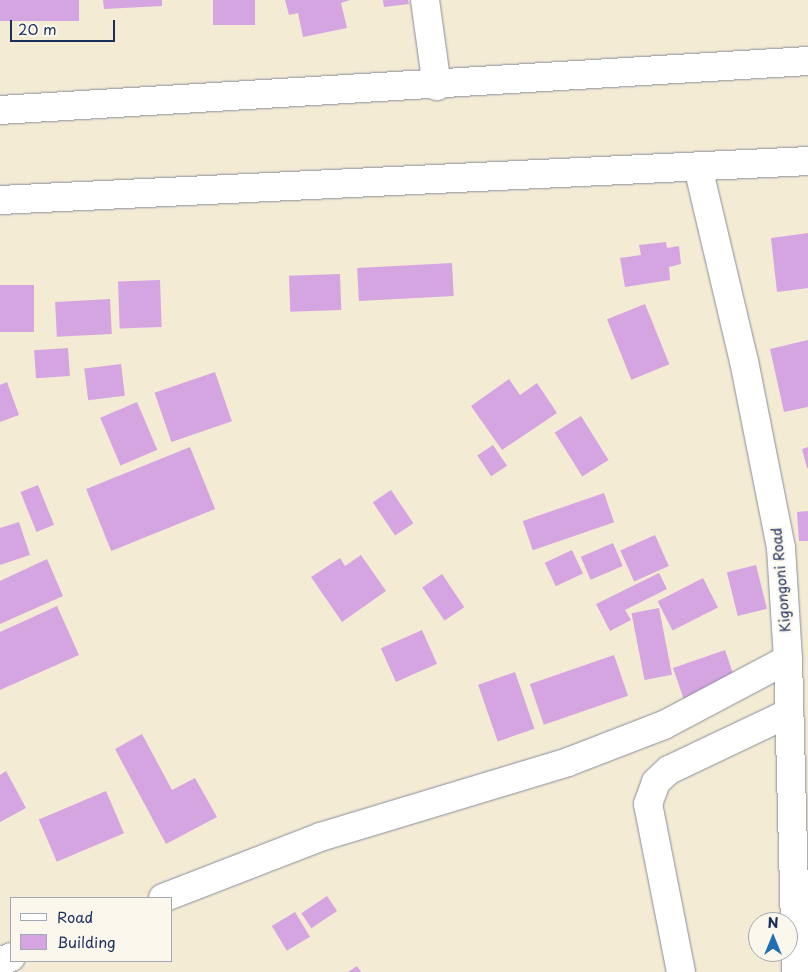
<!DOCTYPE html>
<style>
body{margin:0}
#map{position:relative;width:808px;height:972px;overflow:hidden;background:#f4ebd5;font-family:"Playpen Sans",sans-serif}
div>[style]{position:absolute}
.building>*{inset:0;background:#d5a5e2;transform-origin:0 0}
.roads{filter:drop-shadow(0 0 1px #888d9a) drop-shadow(0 0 1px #888d9a)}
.minor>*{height:28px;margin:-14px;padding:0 14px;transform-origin:14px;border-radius:14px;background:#fff}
.trunk>*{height:28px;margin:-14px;padding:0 14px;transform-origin:14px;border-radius:14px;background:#fff}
span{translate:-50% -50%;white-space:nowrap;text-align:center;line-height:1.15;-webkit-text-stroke:4.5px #fbf7ec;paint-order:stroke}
.street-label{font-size:14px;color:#1b2f5e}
.legend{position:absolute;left:10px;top:897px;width:162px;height:65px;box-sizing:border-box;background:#fbf7ec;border:1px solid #a1a7b3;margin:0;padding:6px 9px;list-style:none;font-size:15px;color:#1b2f5e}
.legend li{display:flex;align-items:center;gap:10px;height:25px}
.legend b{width:25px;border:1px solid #a1a7b3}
.north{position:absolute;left:748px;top:912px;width:50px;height:50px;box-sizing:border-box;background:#fbf7ec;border:1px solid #a1a7b3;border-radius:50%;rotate:0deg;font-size:14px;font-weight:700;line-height:20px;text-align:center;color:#1b2f5e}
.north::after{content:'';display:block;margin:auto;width:18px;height:22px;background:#1f6fb2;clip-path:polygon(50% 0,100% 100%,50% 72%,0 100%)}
.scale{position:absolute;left:10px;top:20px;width:105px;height:22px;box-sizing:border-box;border:2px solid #1b2f5e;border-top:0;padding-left:6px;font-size:15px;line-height:18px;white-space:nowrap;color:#1b2f5e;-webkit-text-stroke:4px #fbf7ec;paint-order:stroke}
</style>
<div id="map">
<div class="building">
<i style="left:0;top:0;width:79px;height:21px"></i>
<i style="clip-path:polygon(103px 0,162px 0,162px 6px,104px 9px)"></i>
<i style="left:213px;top:0;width:42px;height:25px"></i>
<i style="clip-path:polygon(285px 0,350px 0,341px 3px,347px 28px,303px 37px,298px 13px,289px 15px)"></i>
<i style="clip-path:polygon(383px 0,408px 0,409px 4px,384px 7px)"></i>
<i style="clip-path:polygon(808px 233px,808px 288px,777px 292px,771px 238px)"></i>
<i style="clip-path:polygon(666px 242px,667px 248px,679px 246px,681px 264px,669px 267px,670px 280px,625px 287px,620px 258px,641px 255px,639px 245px)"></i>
<i style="left:452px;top:263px;width:33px;height:95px;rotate:87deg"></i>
<i style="left:340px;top:274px;width:36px;height:51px;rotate:88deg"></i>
<i style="left:160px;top:280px;width:47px;height:42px;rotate:88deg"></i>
<i style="left:0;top:285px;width:34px;height:47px"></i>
<i style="left:110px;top:299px;width:35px;height:55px;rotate:87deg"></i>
<i style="left:645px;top:304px;width:65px;height:41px;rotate:68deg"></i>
<i style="clip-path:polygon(808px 340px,808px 407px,784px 412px,770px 349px)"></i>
<i style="left:68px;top:348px;width:28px;height:34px;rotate:86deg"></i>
<i style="left:121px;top:364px;width:32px;height:37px;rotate:83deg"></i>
<i style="left:215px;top:372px;width:52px;height:64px;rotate:71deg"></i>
<i style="clip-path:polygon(509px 379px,520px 395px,537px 383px,557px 413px,502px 450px,471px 406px)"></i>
<i style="clip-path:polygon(7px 382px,19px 415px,0 422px,0 385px)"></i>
<i style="left:137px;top:402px;width:52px;height:40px;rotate:67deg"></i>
<i style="left:581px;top:416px;width:52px;height:31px;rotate:58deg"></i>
<i style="left:493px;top:445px;width:25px;height:19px;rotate:56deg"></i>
<i style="left:190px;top:447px;width:67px;height:112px;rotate:68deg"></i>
<i style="clip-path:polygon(808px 447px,808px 468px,807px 468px,802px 449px)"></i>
<i style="left:38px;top:485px;width:43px;height:19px;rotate:68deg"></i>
<i style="left:391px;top:490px;width:40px;height:22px;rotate:56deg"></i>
<i style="left:604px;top:493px;width:31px;height:86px;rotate:71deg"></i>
<i style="clip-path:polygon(808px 511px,808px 541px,799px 541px,797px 512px)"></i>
<i style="clip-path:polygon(19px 522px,30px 555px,0 565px,0 528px)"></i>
<i style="left:655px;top:535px;width:34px;height:38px;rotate:66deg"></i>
<i style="left:613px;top:543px;width:25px;height:35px;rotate:67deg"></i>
<i style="left:572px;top:550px;width:26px;height:30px;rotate:65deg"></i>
<i style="clip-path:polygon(361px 555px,386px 591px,342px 622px,311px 577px,340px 558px,345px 566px)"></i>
<i style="clip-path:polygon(47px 559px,63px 596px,0 624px,0 581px)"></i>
<i style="left:756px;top:565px;width:45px;height:30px;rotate:76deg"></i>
<i style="clip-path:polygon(659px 573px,667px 589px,625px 610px,631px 620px,610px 631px,596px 604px)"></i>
<i style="left:442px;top:574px;width:40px;height:24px;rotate:56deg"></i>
<i style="left:703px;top:578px;width:33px;height:51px;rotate:63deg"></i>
<i style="clip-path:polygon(57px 606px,79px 655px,0 690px,0 632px)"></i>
<i style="left:659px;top:608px;width:68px;height:28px;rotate:79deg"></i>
<i style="left:422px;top:630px;width:37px;height:45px;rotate:66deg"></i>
<i style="left:725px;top:650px;width:36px;height:55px;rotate:71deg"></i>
<i style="left:614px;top:655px;width:43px;height:89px;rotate:71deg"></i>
<i style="left:515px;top:672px;width:60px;height:39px;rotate:71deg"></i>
<i style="clip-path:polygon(142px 734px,172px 790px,195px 778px,217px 817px,166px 844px,115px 749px)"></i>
<i style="clip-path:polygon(6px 771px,26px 808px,0 822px,0 775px)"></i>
<i style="left:106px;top:791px;width:46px;height:73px;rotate:67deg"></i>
<i style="left:327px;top:896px;width:18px;height:31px;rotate:56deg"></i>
<i style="left:295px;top:912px;width:29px;height:27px;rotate:59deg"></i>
<i style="clip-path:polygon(357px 966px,361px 972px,348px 972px)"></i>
</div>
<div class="roads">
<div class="minor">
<i style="left:425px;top:0;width:87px;rotate:82.1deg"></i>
<i style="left:698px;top:167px;width:199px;rotate:76.7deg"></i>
<i style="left:744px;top:361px;width:191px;rotate:78.8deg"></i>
<i style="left:781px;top:548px;width:111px;rotate:86.4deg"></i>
<i style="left:788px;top:659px;width:313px;rotate:88.5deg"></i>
<i style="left:163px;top:898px;width:168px;rotate:-21.2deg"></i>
<i style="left:320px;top:837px;width:259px;rotate:-16.8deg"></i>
<i style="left:568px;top:762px;width:103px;rotate:-21.1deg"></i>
<i style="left:664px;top:725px;width:140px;rotate:-28deg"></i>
<i style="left:0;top:962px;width:12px;rotate:-24deg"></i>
<i style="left:681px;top:972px;width:171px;rotate:-101.1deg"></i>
<i style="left:648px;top:804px;width:23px;rotate:-70deg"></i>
<i style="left:656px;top:782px;width:18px;rotate:-43deg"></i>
<i style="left:669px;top:770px;width:133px;rotate:-25.4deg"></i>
</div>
<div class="trunk">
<i style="left:0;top:110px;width:809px;rotate:-3.47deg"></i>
<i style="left:0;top:200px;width:809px;rotate:-2.76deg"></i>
</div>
</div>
<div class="street-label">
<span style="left:781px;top:580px;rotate:-95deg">Kigongoni Road</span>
</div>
<ul class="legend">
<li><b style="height:6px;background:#fff"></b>Road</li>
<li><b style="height:14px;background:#d5a5e2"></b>Building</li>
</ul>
<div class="north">N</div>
<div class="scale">20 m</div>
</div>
